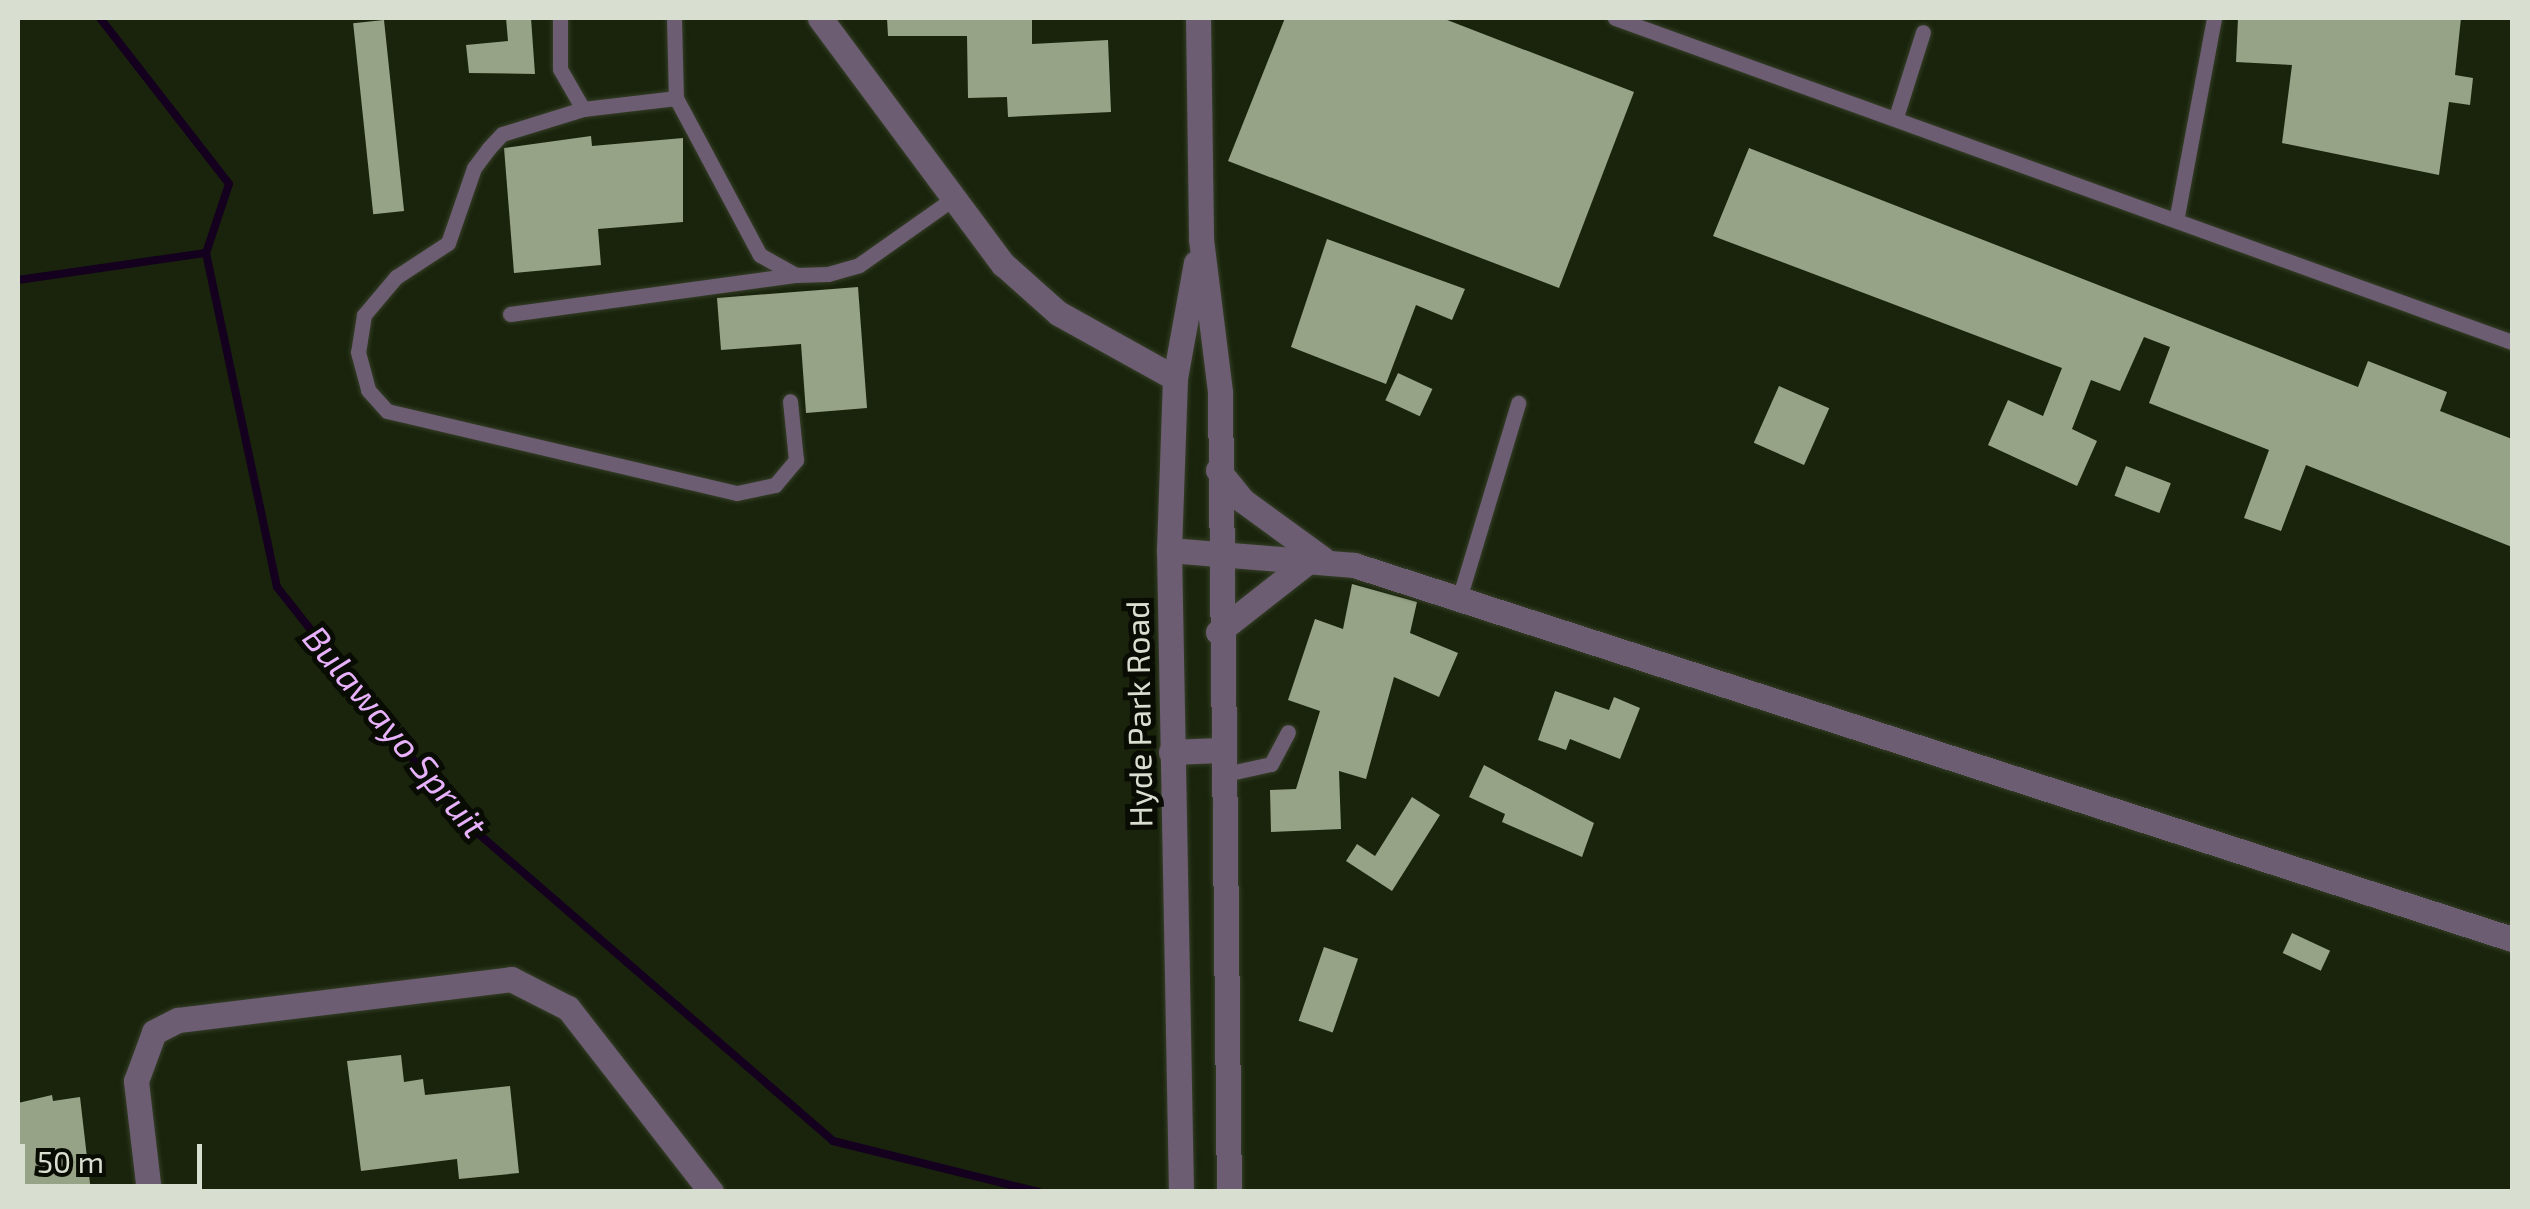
<!DOCTYPE html>
<style>
body{margin:0}
#map{position:relative;width:2530px;height:1209px;overflow:hidden;background:#1a240c;font-family:"Exo 2",sans-serif}
div>[style]{position:absolute}
.stream>*{height:8px;margin:-4px;padding:0 4px;transform-origin:4px;border-radius:4px;background:#14001e}
.building>*{inset:0;background:#96a386;transform-origin:0 0}
.roads{filter:drop-shadow(0 0 2px #353e27) drop-shadow(0 0 2px #353e27)}
.service>*{height:15px;margin:-7.5px;padding:0 7.5px;transform-origin:7.5px;border-radius:7.5px;background:#6c5d72}
.minor>*{height:25px;margin:-12.5px;padding:0 12.5px;transform-origin:12.5px;border-radius:12.5px;background:#6c5d72}
.tertiary>*{height:25px;margin:-12.5px;padding:0 12.5px;transform-origin:12.5px;border-radius:12.5px;background:#6c5d72}
span{translate:-50% -50%;white-space:nowrap;text-align:center;line-height:1.15;-webkit-text-stroke:10px #080c03;paint-order:stroke}
.street-label{font-size:32px;color:#d8dfd0}
.water-label{font-size:35px;color:#e7b2fb;font-style:italic}
.frame{position:absolute;inset:0;border:20px solid #d8dfd0;pointer-events:none}
.scale{position:absolute;left:20px;top:1144px;width:182px;height:45px;box-sizing:border-box;border:5px solid #d8dfd0;border-top:0;padding-left:12px;font-size:30px;line-height:35px;white-space:nowrap;color:#d8dfd0;-webkit-text-stroke:8px #080c03;paint-order:stroke}
</style>
<div id="map">
<div class="stream">
<i style="left:100px;top:18px;width:210px;rotate:52.1deg"></i>
<i style="left:229px;top:184px;width:73px;rotate:108.4deg"></i>
<i style="left:206px;top:253px;width:341px;rotate:78deg"></i>
<i style="left:277px;top:587px;width:292px;rotate:51.7deg"></i>
<i style="left:458px;top:816px;width:496px;rotate:40.9deg"></i>
<i style="left:833px;top:1141px;width:212px;rotate:13.9deg"></i>
<i style="left:18px;top:280px;width:190px;rotate:-8.2deg"></i>
</div>
<div class="building">
<i style="clip-path:polygon(506px 18px,531px 18px,535px 74px,469px 73px,466px 45px,508px 41px)"></i>
<i style="clip-path:polygon(887px 18px,1032px 18px,1032px 44px,1108px 40px,1111px 112px,1008px 117px,1007px 97px,968px 98px,967px 36px,888px 36px)"></i>
<i style="clip-path:polygon(1285px 18px,1442px 18px,1634px 92px,1559px 288px,1228px 161px)"></i>
<i style="clip-path:polygon(2238px 18px,2461px 18px,2455px 75px,2473px 78px,2470px 105px,2449px 102px,2439px 175px,2282px 143px,2292px 65px,2236px 62px)"></i>
<i style="left:384px;top:20px;width:192px;height:31px;rotate:84deg"></i>
<i style="clip-path:polygon(591px 136px,592px 146px,683px 138px,683px 222px,598px 229px,601px 265px,514px 273px,504px 148px)"></i>
<i style="clip-path:polygon(1749px 148px,2358px 387px,2368px 361px,2447px 392px,2440px 411px,2512px 439px,2512px 547px,2306px 465px,2281px 531px,2244px 518px,2269px 450px,2149px 403px,2170px 347px,2144px 337px,2120px 391px,2091px 380px,2072px 429px,2097px 441px,2077px 486px,1988px 445px,2008px 400px,2043px 416px,2062px 368px,1713px 236px)"></i>
<i style="clip-path:polygon(1327px 239px,1465px 289px,1452px 320px,1416px 305px,1386px 384px,1291px 347px)"></i>
<i style="clip-path:polygon(858px 287px,867px 408px,806px 413px,801px 344px,721px 350px,717px 298px)"></i>
<i style="left:1398px;top:373px;width:38px;height:30px;rotate:25deg"></i>
<i style="left:1779px;top:386px;width:55px;height:62px;rotate:24deg"></i>
<i style="left:2126px;top:466px;width:48px;height:32px;rotate:21deg"></i>
<i style="clip-path:polygon(1352px 584px,1417px 602px,1410px 633px,1458px 653px,1439px 697px,1394px 677px,1366px 779px,1339px 771px,1341px 829px,1271px 832px,1270px 790px,1296px 789px,1320px 711px,1288px 700px,1315px 619px,1343px 629px)"></i>
<i style="clip-path:polygon(1555px 691px,1609px 710px,1614px 697px,1640px 708px,1620px 759px,1570px 739px,1566px 750px,1538px 740px)"></i>
<i style="clip-path:polygon(1484px 765px,1594px 823px,1582px 857px,1502px 822px,1505px 814px,1469px 797px)"></i>
<i style="clip-path:polygon(1412px 797px,1440px 815px,1392px 891px,1346px 861px,1357px 844px,1375px 856px)"></i>
<i style="left:2292px;top:933px;width:42px;height:22px;rotate:25deg"></i>
<i style="left:1324px;top:947px;width:36px;height:78px;rotate:19deg"></i>
<i style="clip-path:polygon(401px 1055px,404px 1082px,423px 1079px,425px 1095px,510px 1086px,519px 1173px,459px 1179px,457px 1159px,361px 1171px,347px 1061px)"></i>
<i style="clip-path:polygon(52px 1095px,53px 1101px,80px 1097px,91px 1192px,18px 1192px,18px 1103px)"></i>
</div>
<div class="roads">
<div class="service">
<i style="left:560px;top:18px;width:51px;rotate:90deg"></i>
<i style="left:560px;top:69px;width:46px;rotate:60.1deg"></i>
<i style="left:583px;top:109px;width:94px;rotate:-6.7deg"></i>
<i style="left:674px;top:18px;width:80px;rotate:88.6deg"></i>
<i style="left:676px;top:98px;width:178px;rotate:61.9deg"></i>
<i style="left:760px;top:255px;width:41px;rotate:29.1deg"></i>
<i style="left:796px;top:275px;width:32px;rotate:-2deg"></i>
<i style="left:828px;top:274px;width:32px;rotate:-16deg"></i>
<i style="left:859px;top:265px;width:116px;rotate:-35.2deg"></i>
<i style="left:1615px;top:18px;width:954px;rotate:19.86deg"></i>
<i style="left:583px;top:109px;width:85px;rotate:162.8deg"></i>
<i style="left:502px;top:134px;width:19px;rotate:133deg"></i>
<i style="left:489px;top:148px;width:25px;rotate:127deg"></i>
<i style="left:474px;top:168px;width:79px;rotate:109.1deg"></i>
<i style="left:448px;top:243px;width:62px;rotate:146.8deg"></i>
<i style="left:396px;top:277px;width:50px;rotate:130.1deg"></i>
<i style="left:364px;top:315px;width:37px;rotate:99deg"></i>
<i style="left:358px;top:352px;width:39px;rotate:75deg"></i>
<i style="left:368px;top:390px;width:28px;rotate:48deg"></i>
<i style="left:387px;top:411px;width:359px;rotate:13.2deg"></i>
<i style="left:737px;top:493px;width:39px;rotate:-12deg"></i>
<i style="left:775px;top:485px;width:33px;rotate:-50deg"></i>
<i style="left:796px;top:460px;width:59px;rotate:-95.8deg"></i>
<i style="left:1896px;top:117px;width:89px;rotate:-72.4deg"></i>
<i style="left:2177px;top:216px;width:201px;rotate:-79.4deg"></i>
<i style="left:510px;top:314px;width:289px;rotate:-7.8deg"></i>
<i style="left:1459px;top:599px;width:205px;rotate:-73.2deg"></i>
<i style="left:1221px;top:775px;width:51px;rotate:-12.4deg"></i>
<i style="left:1271px;top:764px;width:36px;rotate:-62deg"></i>
</div>
<div class="minor">
<i style="left:820px;top:18px;width:307px;rotate:53.4deg"></i>
<i style="left:1003px;top:264px;width:74px;rotate:41.7deg"></i>
<i style="left:1058px;top:313px;width:134px;rotate:29.1deg"></i>
<i style="left:1169px;top:550px;width:186px;rotate:4.6deg"></i>
<i style="left:1354px;top:565px;width:1217px;rotate:17.9deg"></i>
<i style="left:149px;top:1192px;width:112px;rotate:-96.7deg"></i>
<i style="left:136px;top:1081px;width:52px;rotate:-69.8deg"></i>
<i style="left:154px;top:1032px;width:27px;rotate:-27deg"></i>
<i style="left:178px;top:1020px;width:336px;rotate:-7deg"></i>
<i style="left:511px;top:979px;width:64px;rotate:27deg"></i>
<i style="left:568px;top:1008px;width:233px;rotate:52.1deg"></i>
</div>
<div class="tertiary">
<i style="left:1198px;top:18px;width:221px;rotate:89.2deg"></i>
<i style="left:1201px;top:239px;width:154px;rotate:82.9deg"></i>
<i style="left:1220px;top:392px;width:800px;rotate:89.36deg"></i>
<i style="left:1218px;top:470px;width:38px;rotate:51deg"></i>
<i style="left:1242px;top:500px;width:100px;rotate:36.1deg"></i>
<i style="left:1218px;top:632px;width:118px;rotate:-38.1deg"></i>
<i style="left:1171px;top:752px;width:49px;rotate:-2.3deg"></i>
<i style="left:1181px;top:1192px;width:642px;rotate:-91.07deg"></i>
<i style="left:1169px;top:550px;width:172px;rotate:-88deg"></i>
<i style="left:1175px;top:378px;width:117px;rotate:-79.7deg"></i>
</div>
</div>
<div class="street-label">
<span style="left:1138px;top:714px;rotate:-91deg">Hyde Park Road</span>
</div>
<div class="water-label">
<span style="left:396px;top:731px;rotate:50deg">Bulawayo Spruit</span>
</div>
<div class="frame"></div>
<div class="scale">50 m</div>
</div>
